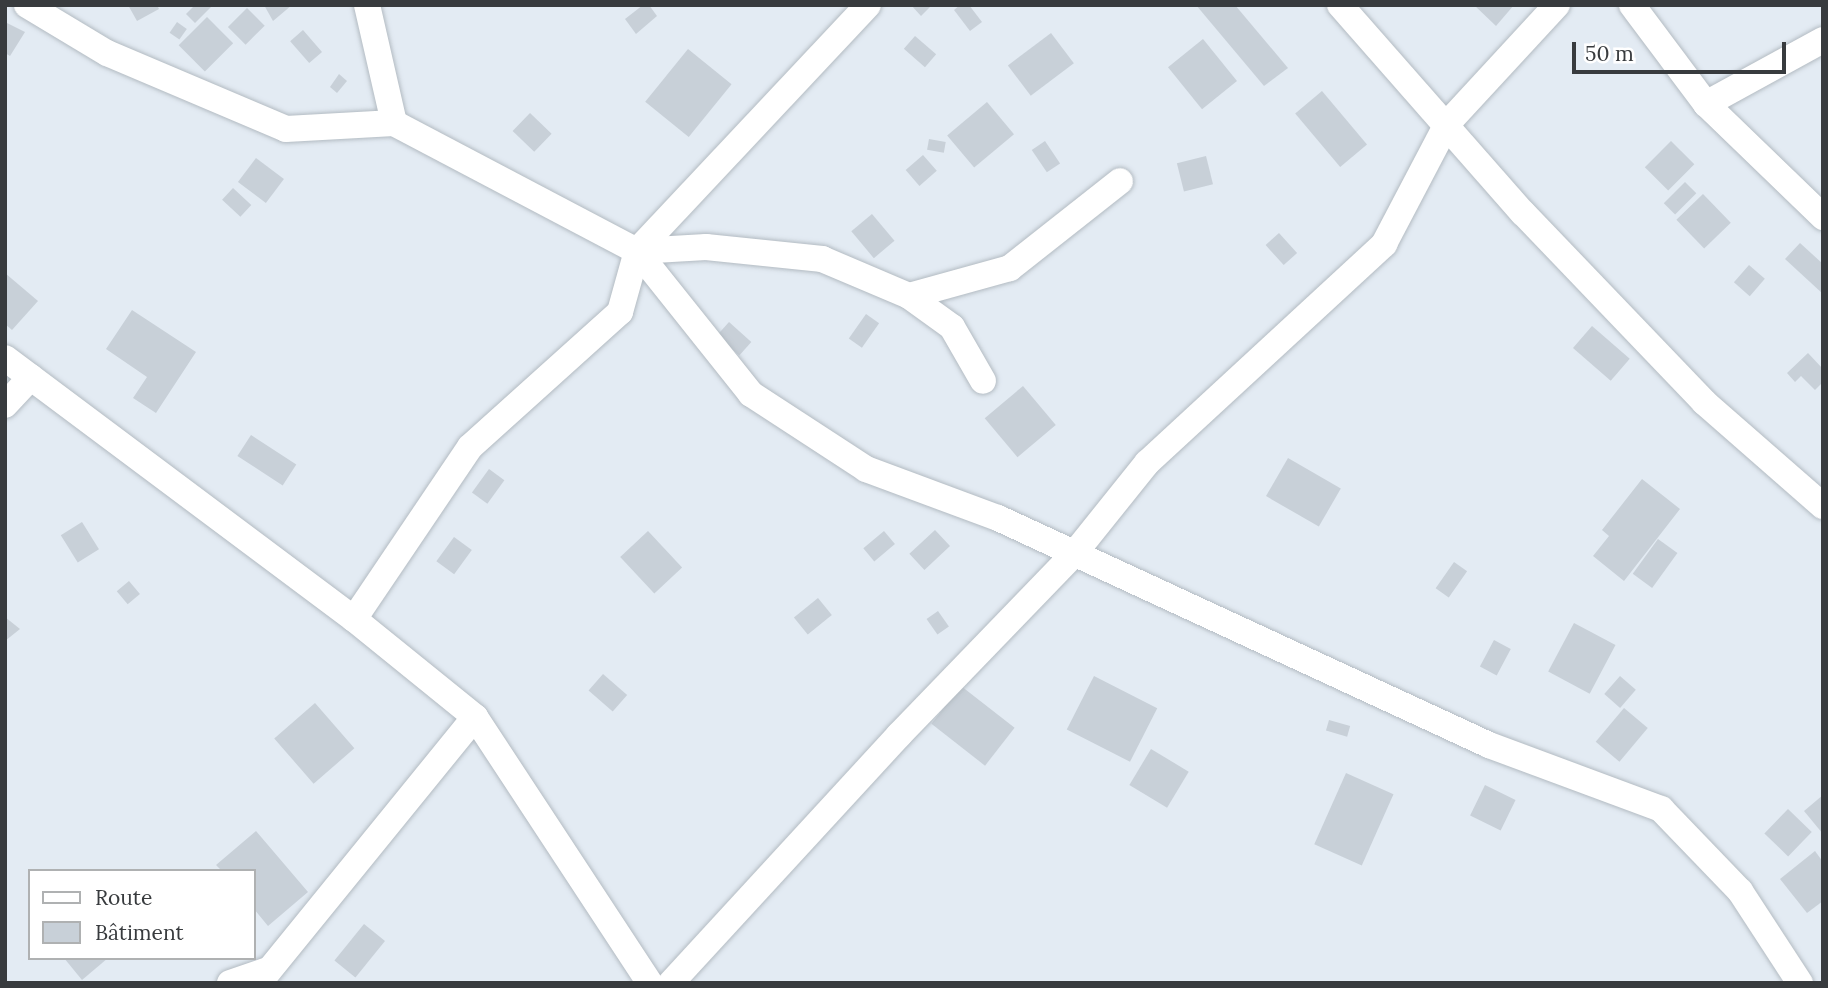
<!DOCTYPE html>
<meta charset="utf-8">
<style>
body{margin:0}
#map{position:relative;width:1828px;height:988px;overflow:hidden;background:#e3ebf3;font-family:Lora,serif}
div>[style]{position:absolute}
.building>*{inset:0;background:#c8d0d8;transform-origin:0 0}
.roads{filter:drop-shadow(0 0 2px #b3bbc2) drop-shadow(0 0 2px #b3bbc2)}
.minor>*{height:26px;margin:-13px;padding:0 13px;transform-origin:13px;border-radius:13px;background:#fff}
span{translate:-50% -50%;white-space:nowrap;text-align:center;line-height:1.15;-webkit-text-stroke:5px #fff;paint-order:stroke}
.frame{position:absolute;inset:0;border:7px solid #383b3e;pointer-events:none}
.legend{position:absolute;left:28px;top:869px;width:228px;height:91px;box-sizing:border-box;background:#fff;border:2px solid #afb1b2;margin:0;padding:9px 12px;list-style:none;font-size:21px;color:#383b3e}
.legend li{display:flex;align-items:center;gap:14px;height:35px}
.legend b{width:35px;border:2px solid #afb1b2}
.scale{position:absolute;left:1572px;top:42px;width:214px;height:32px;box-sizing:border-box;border:4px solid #383b3e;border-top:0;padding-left:9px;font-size:21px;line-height:24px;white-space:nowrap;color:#383b3e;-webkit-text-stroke:5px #fff;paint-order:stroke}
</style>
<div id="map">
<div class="building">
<i style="clip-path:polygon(128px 5px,157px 5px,159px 9px,137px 21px)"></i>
<i style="clip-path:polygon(195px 5px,213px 5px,195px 23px,186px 14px)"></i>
<i style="clip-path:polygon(264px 5px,292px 5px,273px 21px)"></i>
<i style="clip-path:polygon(643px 5px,649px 5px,657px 16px,636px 34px,625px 19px)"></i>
<i style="clip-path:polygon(911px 5px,932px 5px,921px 16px)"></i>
<i style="clip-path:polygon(960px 5px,969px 5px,982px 22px,970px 31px,954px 10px)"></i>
<i style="clip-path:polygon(1196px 5px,1235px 5px,1288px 68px,1264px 86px)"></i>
<i style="clip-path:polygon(1474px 5px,1514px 5px,1496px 26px)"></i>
<i style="left:247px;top:8px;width:25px;height:27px;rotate:45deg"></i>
<i style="left:207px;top:17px;width:37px;height:40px;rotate:45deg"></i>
<i style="clip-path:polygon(5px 22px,25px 32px,10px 56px,5px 53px)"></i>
<i style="left:177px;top:22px;width:12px;height:13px;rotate:35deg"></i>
<i style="left:303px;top:30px;width:29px;height:17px;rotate:49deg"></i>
<i style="left:1051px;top:33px;width:38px;height:54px;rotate:53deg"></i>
<i style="left:915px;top:36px;width:28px;height:17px;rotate:41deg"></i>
<i style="left:1203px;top:39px;width:54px;height:45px;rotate:51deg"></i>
<i style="left:688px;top:49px;width:56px;height:68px;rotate:39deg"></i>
<i style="clip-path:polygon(339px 74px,347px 81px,337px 93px,330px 87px)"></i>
<i style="left:1322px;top:91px;width:70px;height:35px;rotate:50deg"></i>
<i style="left:987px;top:102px;width:42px;height:52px;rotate:50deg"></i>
<i style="left:530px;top:113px;width:30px;height:25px;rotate:44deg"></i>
<i style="left:929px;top:139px;width:17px;height:11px;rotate:10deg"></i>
<i style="left:1045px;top:141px;width:27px;height:16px;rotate:56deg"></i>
<i style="left:1671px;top:141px;width:33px;height:37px;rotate:45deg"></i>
<i style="left:923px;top:155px;width:21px;height:23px;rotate:49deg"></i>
<i style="left:1206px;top:156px;width:29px;height:30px;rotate:76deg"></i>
<i style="left:256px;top:158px;width:35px;height:30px;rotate:37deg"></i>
<i style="left:1685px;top:182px;width:16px;height:30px;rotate:45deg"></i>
<i style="left:233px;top:188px;width:25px;height:16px;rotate:43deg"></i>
<i style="left:1703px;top:194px;width:40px;height:37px;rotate:46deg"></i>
<i style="left:872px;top:214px;width:35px;height:27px;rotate:50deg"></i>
<i style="left:1279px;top:233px;width:27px;height:18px;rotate:48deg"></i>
<i style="clip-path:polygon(1800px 243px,1823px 264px,1823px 294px,1785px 259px)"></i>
<i style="left:1749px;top:265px;width:21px;height:23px;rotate:41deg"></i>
<i style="clip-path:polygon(5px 273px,38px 301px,12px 330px,5px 324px)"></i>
<i style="clip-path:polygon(132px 310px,196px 352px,156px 413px,133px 398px,147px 377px,106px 349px)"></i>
<i style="left:866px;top:314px;width:16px;height:30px;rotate:35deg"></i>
<i style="left:729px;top:322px;width:30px;height:18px;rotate:42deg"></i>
<i style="left:1592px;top:326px;width:50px;height:29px;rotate:41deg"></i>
<i style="clip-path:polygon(1808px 353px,1823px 369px,1823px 382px,1815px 390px,1801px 376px,1795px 382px,1787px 373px)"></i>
<i style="left:1023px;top:386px;width:51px;height:50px;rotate:50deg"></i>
<i style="left:251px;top:435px;width:54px;height:25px;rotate:33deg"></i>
<i style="left:1288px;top:458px;width:61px;height:44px;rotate:30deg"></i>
<i style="left:489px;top:469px;width:19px;height:29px;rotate:36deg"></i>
<i style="clip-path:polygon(1642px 479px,1680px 509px,1624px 581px,1593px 556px,1609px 536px,1602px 530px)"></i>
<i style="left:82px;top:522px;width:32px;height:25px;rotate:58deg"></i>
<i style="left:935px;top:530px;width:22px;height:35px;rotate:47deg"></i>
<i style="left:648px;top:531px;width:50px;height:38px;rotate:47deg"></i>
<i style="left:884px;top:531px;width:17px;height:27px;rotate:50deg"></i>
<i style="left:454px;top:537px;width:22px;height:30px;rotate:36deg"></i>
<i style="left:1658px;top:539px;width:24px;height:43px;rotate:36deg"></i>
<i style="left:1454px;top:562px;width:16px;height:32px;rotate:35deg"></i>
<i style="left:129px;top:581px;width:17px;height:16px;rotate:50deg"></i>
<i style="left:818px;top:598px;width:22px;height:31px;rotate:51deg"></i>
<i style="left:938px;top:611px;width:19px;height:14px;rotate:55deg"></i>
<i style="clip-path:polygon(5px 617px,20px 629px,5px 641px)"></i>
<i style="left:1574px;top:623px;width:47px;height:55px;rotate:28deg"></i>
<i style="left:1494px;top:640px;width:19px;height:30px;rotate:28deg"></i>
<i style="left:603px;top:674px;width:32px;height:22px;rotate:41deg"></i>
<i style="left:1094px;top:676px;width:71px;height:60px;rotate:27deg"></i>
<i style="left:1620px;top:676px;width:21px;height:24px;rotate:41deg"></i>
<i style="left:961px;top:686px;width:68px;height:48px;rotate:38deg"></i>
<i style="left:315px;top:703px;width:60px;height:54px;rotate:49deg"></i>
<i style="left:1624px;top:708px;width:31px;height:44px;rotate:40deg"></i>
<i style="left:1329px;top:720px;width:22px;height:11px;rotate:16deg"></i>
<i style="left:1151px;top:749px;width:44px;height:42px;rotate:31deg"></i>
<i style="left:1346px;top:773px;width:52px;height:78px;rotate:24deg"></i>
<i style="left:1485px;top:785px;width:34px;height:34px;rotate:26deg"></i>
<i style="clip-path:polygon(1823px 795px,1823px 834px,1804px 811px)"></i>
<i style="left:1788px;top:809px;width:33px;height:34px;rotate:44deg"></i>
<i style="clip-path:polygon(256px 831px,308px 892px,268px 926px,254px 909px,254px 871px,222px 871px,216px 865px)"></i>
<i style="clip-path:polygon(1815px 851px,1823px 862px,1823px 901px,1807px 913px,1780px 879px)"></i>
<i style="left:364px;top:924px;width:27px;height:47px;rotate:39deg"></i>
<i style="clip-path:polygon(64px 958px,108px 958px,82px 980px)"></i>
</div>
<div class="roads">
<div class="minor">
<i style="left:27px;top:5px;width:93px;rotate:31deg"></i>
<i style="left:107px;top:53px;width:194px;rotate:23deg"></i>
<i style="left:286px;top:129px;width:108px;rotate:-3.2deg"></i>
<i style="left:367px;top:5px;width:121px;rotate:77.1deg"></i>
<i style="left:394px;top:123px;width:275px;rotate:27.8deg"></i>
<i style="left:637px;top:251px;width:183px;rotate:51.4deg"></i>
<i style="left:751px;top:394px;width:137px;rotate:33.1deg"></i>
<i style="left:866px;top:469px;width:141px;rotate:20.4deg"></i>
<i style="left:998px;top:518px;width:541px;rotate:24.81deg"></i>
<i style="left:1489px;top:745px;width:184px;rotate:20.4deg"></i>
<i style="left:1661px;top:809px;width:114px;rotate:46.1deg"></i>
<i style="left:1740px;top:891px;width:110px;rotate:56.9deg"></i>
<i style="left:1340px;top:5px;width:277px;rotate:48.7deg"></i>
<i style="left:1523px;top:213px;width:262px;rotate:46.2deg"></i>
<i style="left:1704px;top:402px;width:158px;rotate:41.2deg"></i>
<i style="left:1632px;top:5px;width:124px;rotate:53.2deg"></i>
<i style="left:1706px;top:104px;width:163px;rotate:44deg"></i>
<i style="left:1706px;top:104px;width:133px;rotate:-28.7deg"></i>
<i style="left:637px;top:251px;width:69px;rotate:-3.3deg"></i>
<i style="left:706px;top:247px;width:117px;rotate:5.9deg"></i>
<i style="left:822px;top:259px;width:95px;rotate:23deg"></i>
<i style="left:909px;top:296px;width:53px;rotate:35.8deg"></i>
<i style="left:952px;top:327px;width:62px;rotate:60.1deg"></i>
<i style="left:909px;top:296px;width:105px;rotate:-15.5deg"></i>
<i style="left:1010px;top:268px;width:140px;rotate:-38.3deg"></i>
<i style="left:5px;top:358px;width:436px;rotate:36.8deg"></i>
<i style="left:354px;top:619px;width:156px;rotate:39deg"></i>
<i style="left:475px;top:717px;width:343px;rotate:129.1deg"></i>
<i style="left:5px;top:405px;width:38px;rotate:-47deg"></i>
<i style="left:354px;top:619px;width:207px;rotate:-56deg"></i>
<i style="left:470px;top:447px;width:202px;rotate:-42deg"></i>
<i style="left:620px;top:312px;width:63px;rotate:-74.4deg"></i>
<i style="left:637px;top:251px;width:337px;rotate:-46.8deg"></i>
<i style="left:475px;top:717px;width:318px;rotate:56.7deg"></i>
<i style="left:230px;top:983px;width:40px;rotate:-18.9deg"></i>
<i style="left:671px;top:983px;width:337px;rotate:-47.4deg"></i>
<i style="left:899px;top:735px;width:252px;rotate:-46deg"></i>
<i style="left:1074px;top:554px;width:117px;rotate:-51.3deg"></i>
<i style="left:1147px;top:463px;width:323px;rotate:-42.7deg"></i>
<i style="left:1384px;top:244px;width:136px;rotate:-62.3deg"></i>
<i style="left:1447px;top:124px;width:162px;rotate:-47.3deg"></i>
</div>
</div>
<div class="frame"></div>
<ul class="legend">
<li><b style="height:9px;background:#fff"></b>Route</li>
<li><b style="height:19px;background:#c8d0d8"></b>Bâtiment</li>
</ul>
<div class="scale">50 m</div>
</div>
